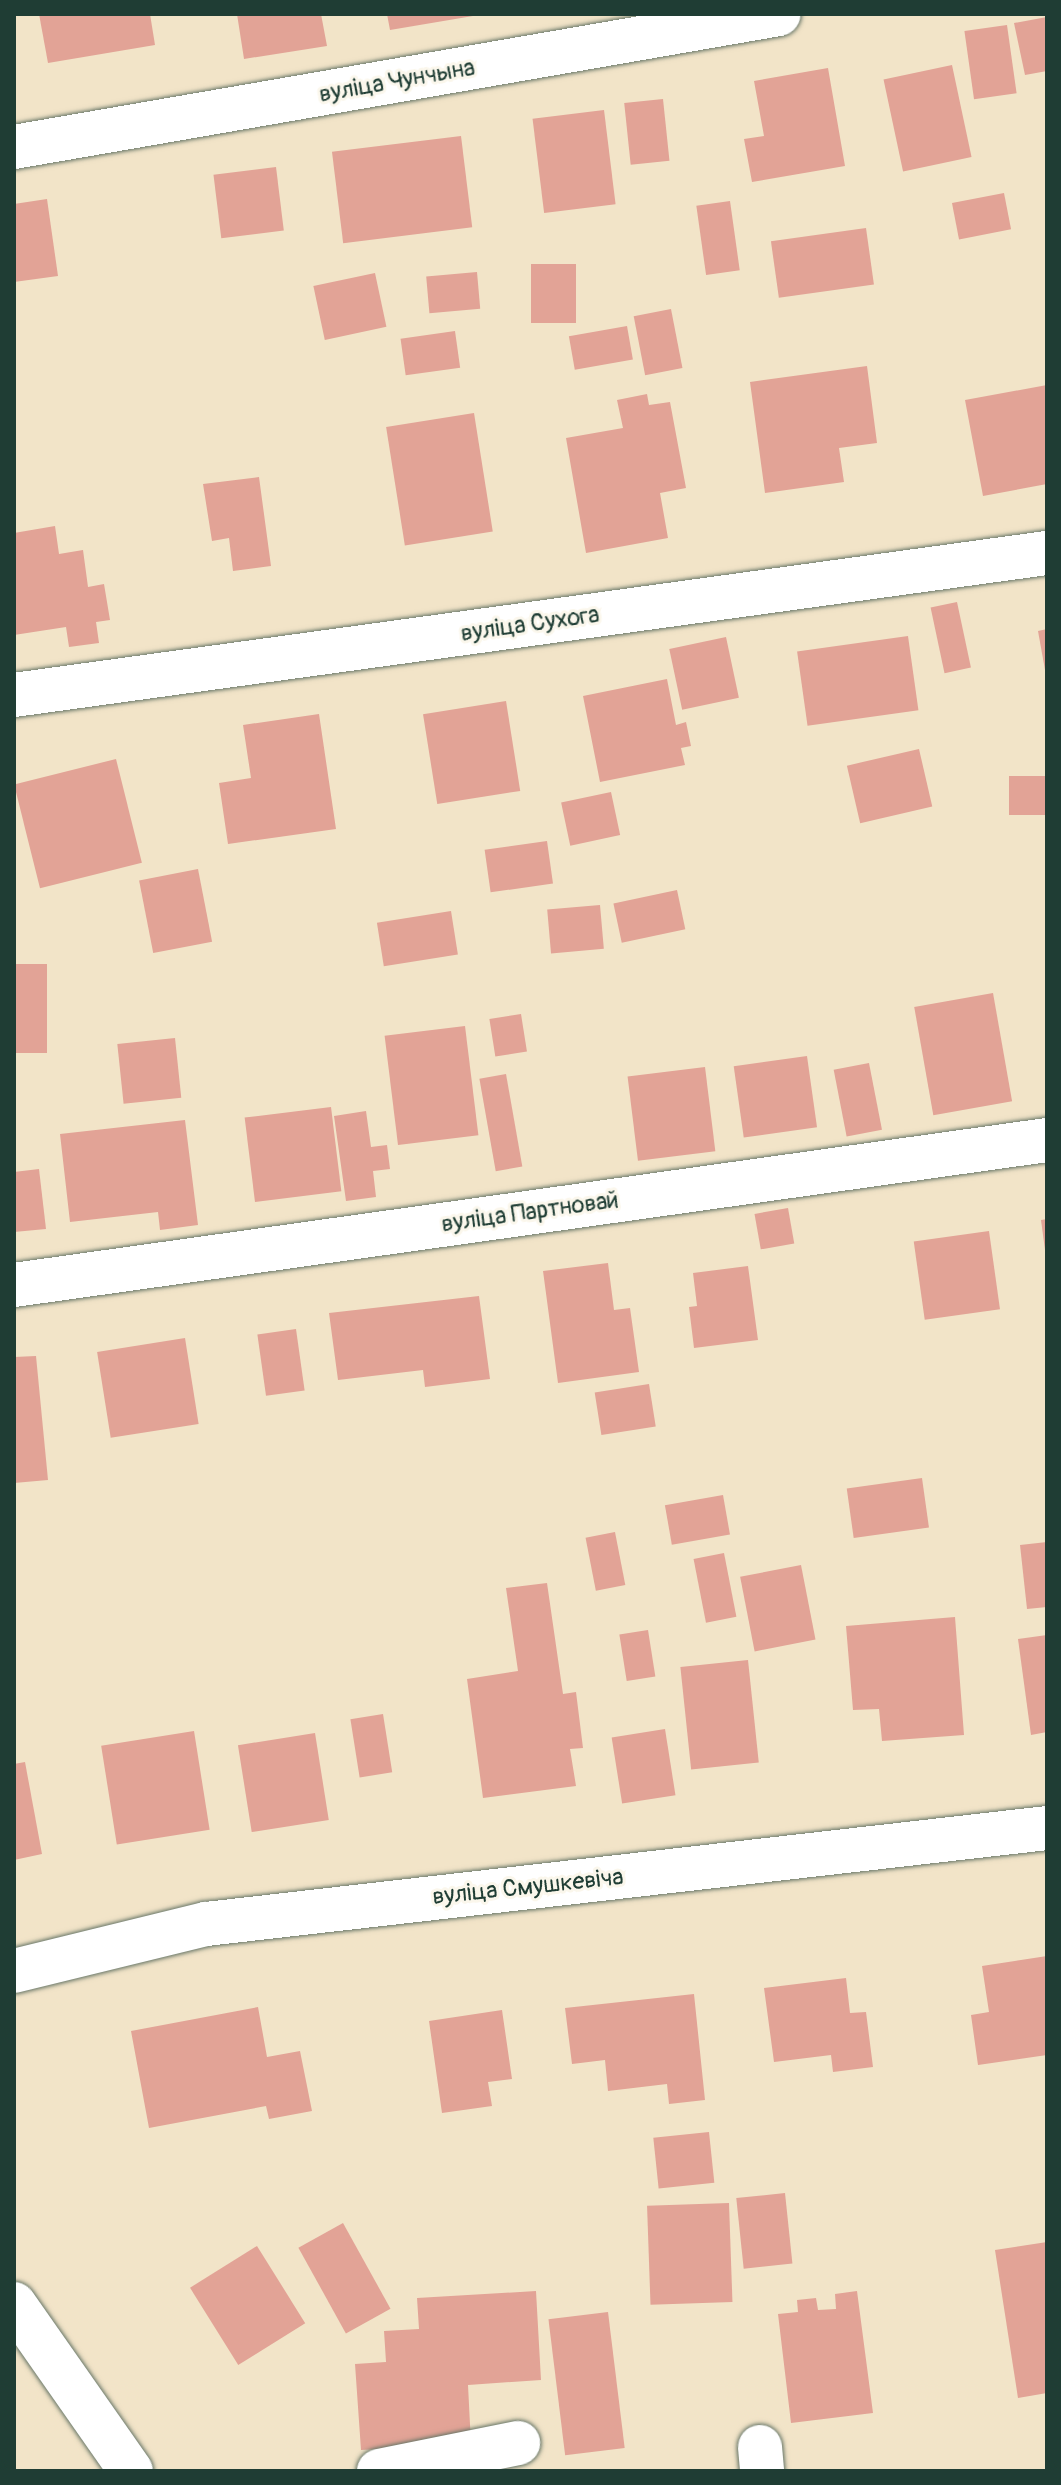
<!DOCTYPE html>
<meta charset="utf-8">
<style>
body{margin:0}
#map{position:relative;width:1061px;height:2485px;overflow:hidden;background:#f2e4c8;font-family:Pangolin,sans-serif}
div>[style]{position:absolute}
.building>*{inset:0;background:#e2a396;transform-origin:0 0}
.roads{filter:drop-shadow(0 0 2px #697768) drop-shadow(0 0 2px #697768)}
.minor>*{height:44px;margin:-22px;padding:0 22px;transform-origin:22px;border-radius:22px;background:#fff}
span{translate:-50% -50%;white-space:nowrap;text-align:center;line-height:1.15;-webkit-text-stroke:6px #fbf7ec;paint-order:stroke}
.street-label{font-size:24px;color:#1f3d34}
.frame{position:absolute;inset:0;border:16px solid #1f3d34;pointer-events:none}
</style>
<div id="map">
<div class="building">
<i style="clip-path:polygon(39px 14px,150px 14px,155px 45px,48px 63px)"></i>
<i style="clip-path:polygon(237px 14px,321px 14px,327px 46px,244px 59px)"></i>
<i style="clip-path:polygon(387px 14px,473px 14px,473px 16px,390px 30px)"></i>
<i style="clip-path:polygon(1047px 17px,1047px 71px,1025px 75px,1014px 23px)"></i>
<i style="left:1007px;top:25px;width:69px;height:43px;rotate:82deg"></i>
<i style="left:952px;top:65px;width:94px;height:70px;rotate:78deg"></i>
<i style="clip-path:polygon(828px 68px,845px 166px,752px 182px,744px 139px,764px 136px,754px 81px)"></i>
<i style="left:663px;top:99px;width:62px;height:39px;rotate:84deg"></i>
<i style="left:604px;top:110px;width:95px;height:72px;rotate:83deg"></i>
<i style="left:461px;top:136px;width:92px;height:130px;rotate:83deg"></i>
<i style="left:276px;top:167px;width:64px;height:63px;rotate:83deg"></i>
<i style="left:1004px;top:193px;width:37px;height:53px;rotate:79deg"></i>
<i style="clip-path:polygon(47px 199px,58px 276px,14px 282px,14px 204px)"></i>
<i style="left:730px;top:201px;width:70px;height:34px;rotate:82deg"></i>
<i style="left:866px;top:228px;width:57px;height:96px;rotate:82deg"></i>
<i style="left:531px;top:264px;width:45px;height:59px"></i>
<i style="left:477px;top:272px;width:37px;height:51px;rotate:85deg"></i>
<i style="left:375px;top:273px;width:55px;height:63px;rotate:78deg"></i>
<i style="left:671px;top:309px;width:60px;height:38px;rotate:79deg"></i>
<i style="left:627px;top:326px;width:34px;height:59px;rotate:80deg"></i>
<i style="left:455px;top:331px;width:37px;height:55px;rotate:82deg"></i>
<i style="clip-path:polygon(867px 366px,877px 443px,839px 448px,844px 482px,765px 493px,750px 382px)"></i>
<i style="clip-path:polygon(1047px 385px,1047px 484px,983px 496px,965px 400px)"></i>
<i style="clip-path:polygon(647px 394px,649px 405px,670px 402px,686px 488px,660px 493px,668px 538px,586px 553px,566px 438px,623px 428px,617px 400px)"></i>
<i style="left:474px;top:413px;width:120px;height:89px;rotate:81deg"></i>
<i style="clip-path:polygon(259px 477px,271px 566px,233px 571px,229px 538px,212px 541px,203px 484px)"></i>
<i style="clip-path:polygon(55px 526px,59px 554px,83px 550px,88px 587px,104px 584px,110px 620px,96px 622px,99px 643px,69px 647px,66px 627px,14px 635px,14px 533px)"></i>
<i style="left:957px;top:602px;width:67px;height:27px;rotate:78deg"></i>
<i style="clip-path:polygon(1047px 629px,1047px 670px,1045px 670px,1038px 631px)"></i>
<i style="left:908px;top:636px;width:75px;height:112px;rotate:82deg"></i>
<i style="left:726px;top:637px;width:62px;height:58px;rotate:78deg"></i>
<i style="clip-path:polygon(667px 679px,676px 725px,686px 722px,691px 746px,681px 748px,685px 765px,600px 782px,583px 696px)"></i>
<i style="left:506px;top:701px;width:91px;height:84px;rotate:81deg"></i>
<i style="clip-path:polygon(319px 714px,336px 829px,228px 844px,219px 783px,251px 778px,243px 725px)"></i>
<i style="left:919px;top:749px;width:59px;height:74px;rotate:77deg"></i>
<i style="left:116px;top:759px;width:107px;height:105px;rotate:76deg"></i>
<i style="left:1047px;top:776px;width:39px;height:38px;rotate:90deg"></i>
<i style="left:611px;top:792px;width:44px;height:51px;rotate:78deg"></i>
<i style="left:547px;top:841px;width:43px;height:63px;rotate:82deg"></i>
<i style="left:198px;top:869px;width:74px;height:60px;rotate:79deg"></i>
<i style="left:677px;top:890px;width:40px;height:65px;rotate:78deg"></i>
<i style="left:600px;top:905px;width:44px;height:53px;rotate:85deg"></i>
<i style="left:451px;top:911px;width:44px;height:75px;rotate:81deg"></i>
<i style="left:14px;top:964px;width:33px;height:89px"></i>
<i style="left:993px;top:993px;width:110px;height:80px;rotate:80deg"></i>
<i style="left:521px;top:1014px;width:38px;height:32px;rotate:81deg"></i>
<i style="left:465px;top:1026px;width:110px;height:81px;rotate:83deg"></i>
<i style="left:175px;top:1038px;width:60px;height:58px;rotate:84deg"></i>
<i style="left:807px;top:1056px;width:72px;height:74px;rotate:82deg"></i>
<i style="left:869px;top:1063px;width:68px;height:36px;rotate:79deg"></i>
<i style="left:705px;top:1067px;width:85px;height:78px;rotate:83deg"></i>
<i style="left:506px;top:1074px;width:94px;height:27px;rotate:80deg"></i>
<i style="left:331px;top:1107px;width:85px;height:87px;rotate:83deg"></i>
<i style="clip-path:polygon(366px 1111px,371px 1147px,387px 1145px,390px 1169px,373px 1171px,376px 1197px,346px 1201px,334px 1116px)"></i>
<i style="clip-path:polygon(185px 1120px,198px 1225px,160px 1230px,158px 1212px,70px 1222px,60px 1134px)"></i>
<i style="clip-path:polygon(39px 1169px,46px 1229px,14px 1232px,14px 1172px)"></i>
<i style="left:788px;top:1208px;width:36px;height:34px;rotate:80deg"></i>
<i style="clip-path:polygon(1047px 1219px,1047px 1250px,1045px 1250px,1041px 1220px)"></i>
<i style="left:989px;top:1231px;width:79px;height:76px;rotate:82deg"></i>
<i style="clip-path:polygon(608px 1263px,614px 1310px,630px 1308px,639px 1372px,558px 1383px,543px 1271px)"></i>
<i style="clip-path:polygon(748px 1266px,758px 1340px,694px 1348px,689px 1307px,697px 1306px,693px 1273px)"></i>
<i style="clip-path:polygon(479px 1296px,490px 1379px,425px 1387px,423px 1370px,338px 1380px,329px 1313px)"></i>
<i style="left:296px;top:1329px;width:62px;height:39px;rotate:82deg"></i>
<i style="left:185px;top:1338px;width:87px;height:89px;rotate:81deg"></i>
<i style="clip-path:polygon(36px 1356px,48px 1480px,14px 1483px,14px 1357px)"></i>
<i style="left:649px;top:1384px;width:43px;height:55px;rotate:81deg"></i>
<i style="left:922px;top:1478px;width:50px;height:76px;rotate:82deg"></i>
<i style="left:723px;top:1495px;width:40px;height:59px;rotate:80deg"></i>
<i style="left:615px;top:1532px;width:54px;height:30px;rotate:79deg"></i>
<i style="clip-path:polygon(1047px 1542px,1047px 1607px,1027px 1609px,1020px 1545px)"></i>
<i style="left:724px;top:1553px;width:65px;height:31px;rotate:79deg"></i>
<i style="left:801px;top:1565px;width:76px;height:62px;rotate:79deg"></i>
<i style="clip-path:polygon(547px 1583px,563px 1694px,576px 1692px,583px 1748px,570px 1749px,576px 1786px,483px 1798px,467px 1679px,518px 1671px,506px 1588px)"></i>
<i style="clip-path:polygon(955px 1617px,964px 1735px,882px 1741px,879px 1709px,853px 1710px,846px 1626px)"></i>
<i style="left:648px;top:1630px;width:47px;height:29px;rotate:81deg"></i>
<i style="clip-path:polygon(1047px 1635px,1047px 1732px,1031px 1735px,1018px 1639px)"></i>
<i style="left:748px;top:1660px;width:103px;height:68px;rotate:84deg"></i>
<i style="left:383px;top:1714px;width:59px;height:33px;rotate:81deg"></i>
<i style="left:665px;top:1729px;width:67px;height:54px;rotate:81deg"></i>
<i style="left:194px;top:1731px;width:100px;height:94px;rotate:81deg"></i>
<i style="left:315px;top:1733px;width:88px;height:78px;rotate:81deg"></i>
<i style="clip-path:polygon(25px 1762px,42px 1854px,14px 1860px,14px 1764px)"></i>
<i style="clip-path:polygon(1047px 1956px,1047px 2055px,978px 2065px,971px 2015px,989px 2012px,982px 1966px)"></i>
<i style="clip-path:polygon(846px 1978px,850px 2013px,866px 2012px,873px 2067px,833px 2072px,831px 2055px,774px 2062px,764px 1988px)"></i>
<i style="clip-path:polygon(694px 1994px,705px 2100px,669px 2104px,667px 2084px,608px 2091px,605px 2060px,572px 2064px,565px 2008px)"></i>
<i style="clip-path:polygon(258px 2007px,267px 2057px,300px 2051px,312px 2111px,269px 2119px,266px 2106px,149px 2128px,131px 2031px)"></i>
<i style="clip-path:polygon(502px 2010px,512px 2079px,488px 2082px,492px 2106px,442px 2113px,429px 2021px)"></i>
<i style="left:709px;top:2132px;width:51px;height:56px;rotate:84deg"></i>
<i style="left:785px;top:2193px;width:71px;height:49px;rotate:84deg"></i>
<i style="left:729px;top:2203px;width:99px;height:82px;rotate:88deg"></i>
<i style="left:343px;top:2223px;width:98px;height:51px;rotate:61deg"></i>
<i style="clip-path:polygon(1047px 2242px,1047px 2393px,1018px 2398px,995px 2250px)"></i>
<i style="left:257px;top:2246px;width:91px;height:79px;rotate:58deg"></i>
<i style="clip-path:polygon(536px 2291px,541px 2380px,468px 2385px,471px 2444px,361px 2450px,355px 2364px,386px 2362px,384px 2331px,419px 2329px,417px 2298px)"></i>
<i style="clip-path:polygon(857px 2291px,873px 2413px,791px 2423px,778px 2314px,798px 2312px,797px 2300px,816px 2298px,818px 2310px,836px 2309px,835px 2294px)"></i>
<i style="left:608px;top:2312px;width:137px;height:60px;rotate:83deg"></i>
</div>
<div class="roads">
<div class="minor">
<i style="left:14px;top:147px;width:776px;rotate:-9.86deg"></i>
<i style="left:14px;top:695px;width:1043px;rotate:-7.83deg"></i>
<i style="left:14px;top:1285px;width:1043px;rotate:-7.99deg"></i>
<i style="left:14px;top:1971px;width:198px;rotate:-13.8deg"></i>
<i style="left:206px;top:1924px;width:846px;rotate:-6.51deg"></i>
<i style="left:14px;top:2304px;width:204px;rotate:55deg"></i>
<i style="left:760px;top:2447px;width:24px;rotate:85deg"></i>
<i style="left:379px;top:2471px;width:142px;rotate:-11.4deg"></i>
</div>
</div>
<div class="street-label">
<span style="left:397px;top:81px;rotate:-10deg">вуліца Чунчына</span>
<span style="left:530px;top:624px;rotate:-8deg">вуліца Сухога</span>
<span style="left:530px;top:1212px;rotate:-8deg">вуліца Партновай</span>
<span style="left:528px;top:1887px;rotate:-6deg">вуліца Смушкевіча</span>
</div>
<div class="frame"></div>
</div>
